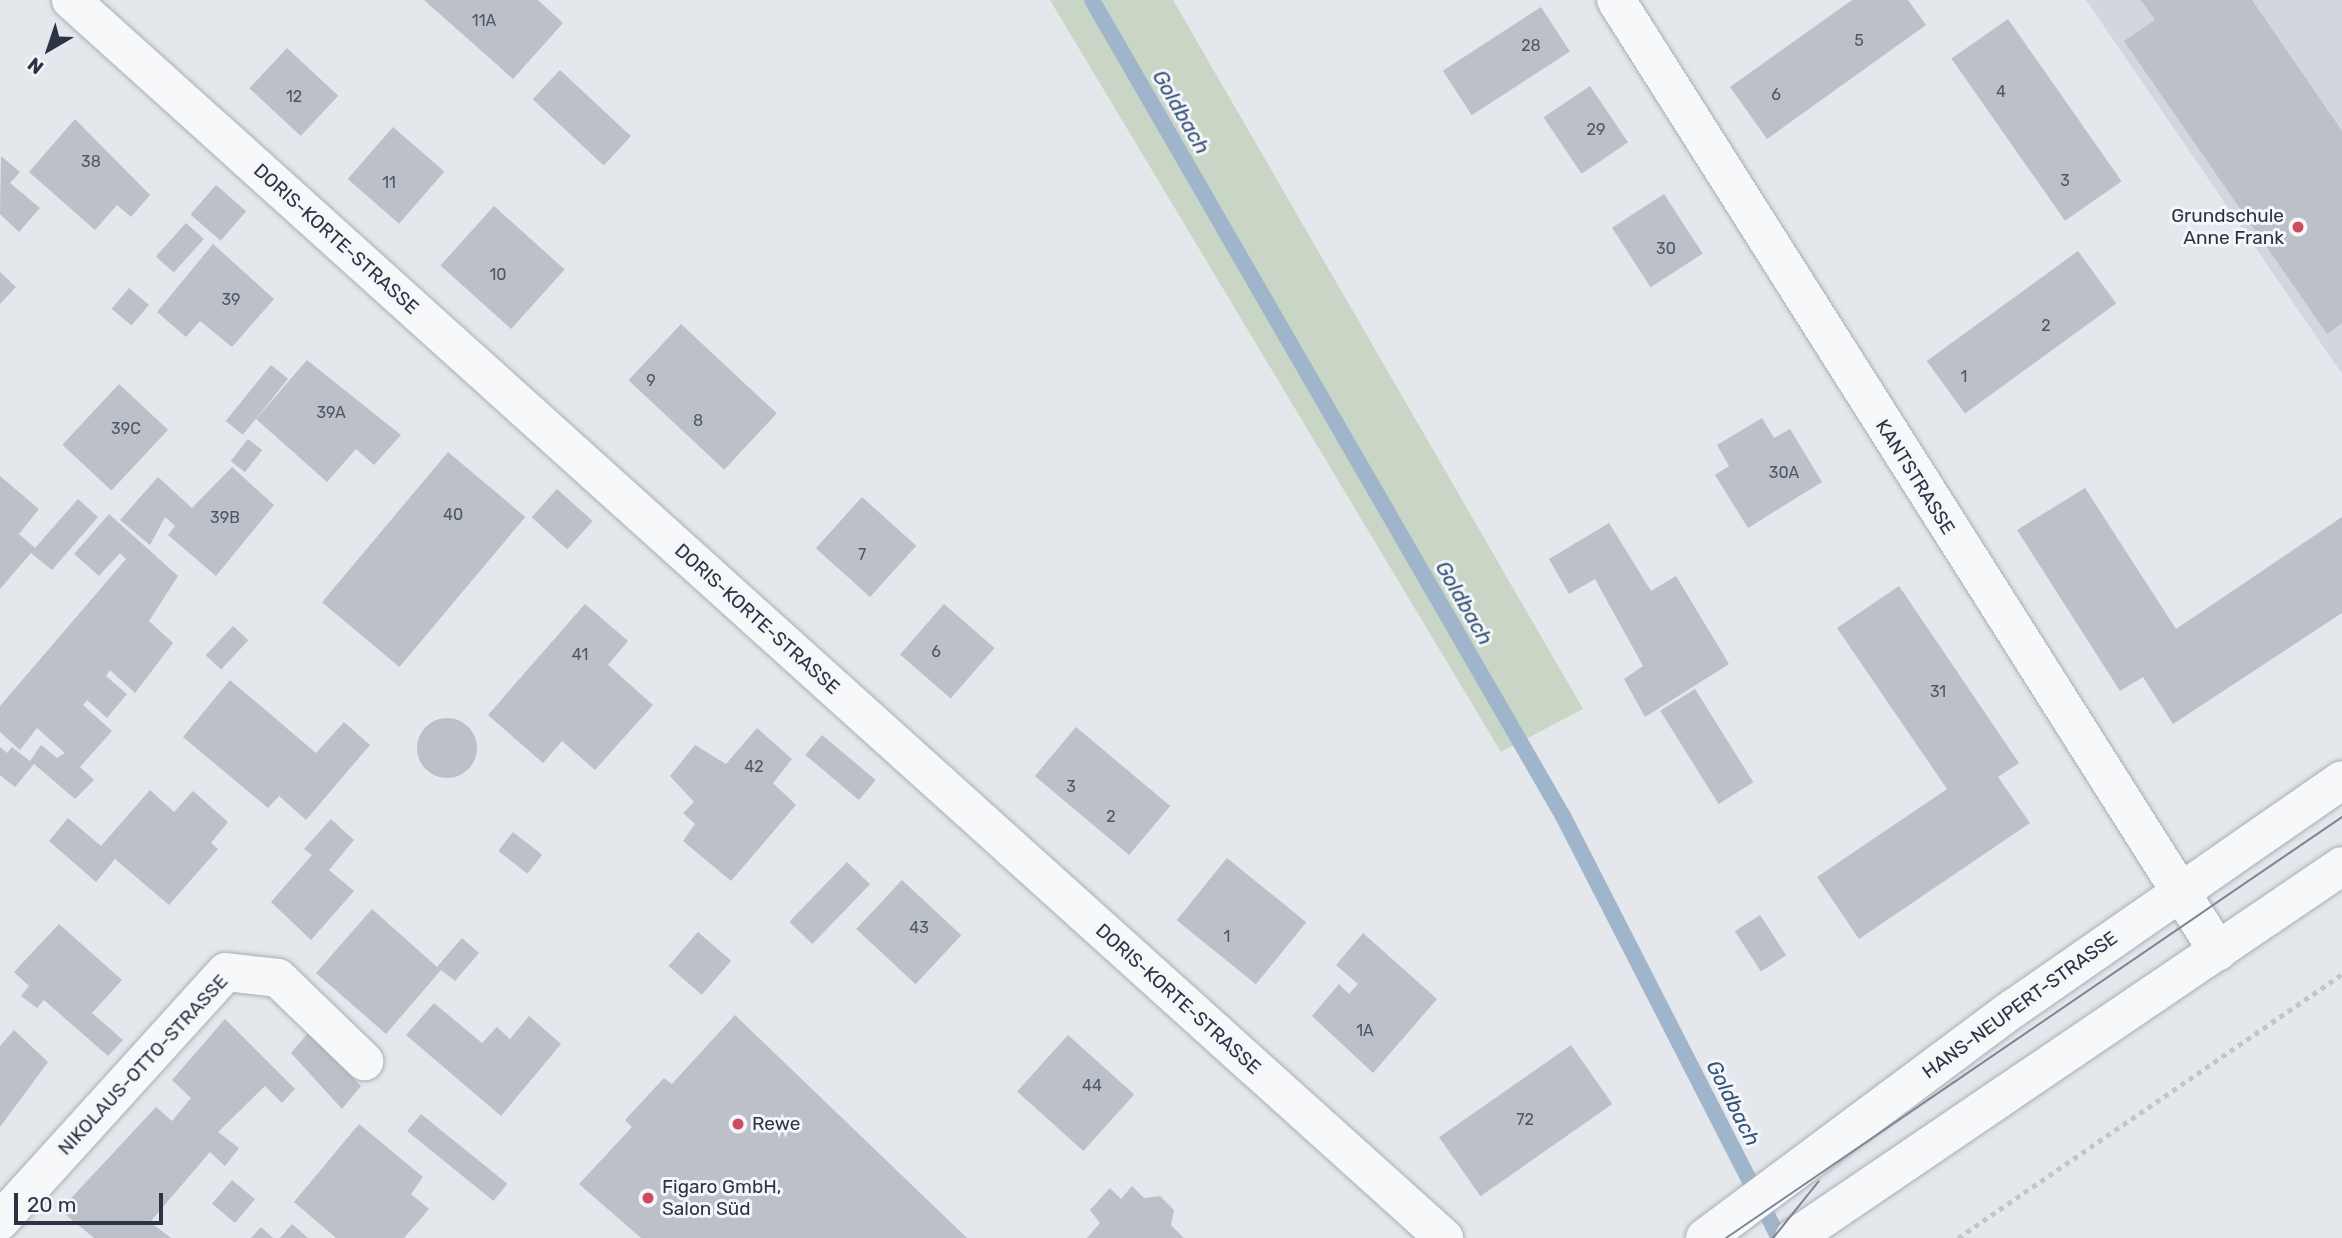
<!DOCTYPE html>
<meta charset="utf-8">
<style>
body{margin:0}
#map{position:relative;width:2342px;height:1238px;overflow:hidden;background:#e4e7ec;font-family:Rubik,sans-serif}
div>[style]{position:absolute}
.built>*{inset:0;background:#d2d6de}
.green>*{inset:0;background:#c9d6c5}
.stream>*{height:16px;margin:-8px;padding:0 8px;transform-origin:8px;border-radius:8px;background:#9fb5cb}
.building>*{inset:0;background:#bbc0c9;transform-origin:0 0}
.round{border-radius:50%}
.path>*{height:4.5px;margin-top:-2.25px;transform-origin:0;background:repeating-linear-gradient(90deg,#c2c5cb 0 5px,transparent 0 10px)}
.roads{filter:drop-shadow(0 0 2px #a9aeb6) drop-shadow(0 0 2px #a9aeb6)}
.street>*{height:38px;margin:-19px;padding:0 19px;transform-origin:19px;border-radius:19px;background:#f7f8fa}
.tram>*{height:2px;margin:-1px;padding:0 1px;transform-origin:1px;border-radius:1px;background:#7d8695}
.dots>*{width:19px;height:19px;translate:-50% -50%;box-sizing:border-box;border:4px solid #f4f6f9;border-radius:50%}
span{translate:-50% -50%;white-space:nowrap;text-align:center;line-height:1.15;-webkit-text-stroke:6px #f4f6f9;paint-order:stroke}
.number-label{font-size:16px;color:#4f5765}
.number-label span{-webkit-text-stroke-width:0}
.poi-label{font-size:19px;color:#2b3444}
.right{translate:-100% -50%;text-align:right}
.left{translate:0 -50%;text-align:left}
.street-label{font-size:19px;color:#2b3444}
.water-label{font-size:21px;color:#355379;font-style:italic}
.north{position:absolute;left:14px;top:14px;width:70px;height:70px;-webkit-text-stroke:5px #f4f6f9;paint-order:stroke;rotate:219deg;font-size:19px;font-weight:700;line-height:28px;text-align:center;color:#2b3444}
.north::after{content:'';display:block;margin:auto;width:24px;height:32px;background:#2b3444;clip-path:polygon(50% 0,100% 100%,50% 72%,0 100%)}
.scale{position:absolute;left:14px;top:1193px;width:149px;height:32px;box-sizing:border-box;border:4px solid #2b3444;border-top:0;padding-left:9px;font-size:21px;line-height:24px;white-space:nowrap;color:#2b3444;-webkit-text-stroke:5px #f4f6f9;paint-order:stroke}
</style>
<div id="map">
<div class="built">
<i style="clip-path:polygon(2086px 0,2342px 0,2342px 374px)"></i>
</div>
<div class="green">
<i style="clip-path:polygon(1050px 0,1173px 0,1583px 709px,1501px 752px)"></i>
</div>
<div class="stream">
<i style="left:1092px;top:0;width:942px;rotate:60.01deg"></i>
<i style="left:1563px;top:816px;width:474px;rotate:62.9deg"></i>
</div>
<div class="building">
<i style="clip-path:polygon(424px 0,538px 0,563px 23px,513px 79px)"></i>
<i style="clip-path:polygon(1852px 0,1908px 0,1926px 25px,1767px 139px,1730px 87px)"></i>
<i style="clip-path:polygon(2141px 0,2252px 0,2342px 131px,2342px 323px,2327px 334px,2124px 41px,2155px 20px)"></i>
<i style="left:1541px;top:7px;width:53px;height:117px;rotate:57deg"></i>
<i style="left:2008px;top:19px;width:198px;height:69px;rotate:55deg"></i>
<i style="left:287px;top:48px;width:70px;height:55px;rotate:43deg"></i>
<i style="left:560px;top:70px;width:97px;height:40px;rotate:43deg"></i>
<i style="left:1590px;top:86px;width:68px;height:56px;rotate:56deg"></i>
<i style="clip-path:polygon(75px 119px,150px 195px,131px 217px,117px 205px,95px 230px,29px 172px)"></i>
<i style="left:393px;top:127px;width:68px;height:69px;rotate:41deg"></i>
<i style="clip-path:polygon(1px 156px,20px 172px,10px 183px,40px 208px,19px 232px,0 214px)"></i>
<i style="left:216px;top:185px;width:40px;height:39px;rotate:41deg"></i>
<i style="left:1664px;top:194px;width:71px;height:62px;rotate:57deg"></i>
<i style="left:494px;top:206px;width:95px;height:80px;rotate:42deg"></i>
<i style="left:186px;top:223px;width:24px;height:45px;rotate:42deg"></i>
<i style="clip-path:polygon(213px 244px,274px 299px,232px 347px,200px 321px,186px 337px,157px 312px)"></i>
<i style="left:2078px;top:251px;width:65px;height:187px;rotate:54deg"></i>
<i style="clip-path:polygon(0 272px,16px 287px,0 304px)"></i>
<i style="left:129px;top:288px;width:26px;height:27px;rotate:40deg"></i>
<i style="left:681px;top:324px;width:131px;height:77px;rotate:43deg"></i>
<i style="clip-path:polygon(307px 360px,401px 435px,374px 465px,356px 449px,327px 482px,256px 419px)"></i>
<i style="left:271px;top:365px;width:22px;height:72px;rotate:39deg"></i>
<i style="left:119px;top:384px;width:67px;height:83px;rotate:43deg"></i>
<i style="clip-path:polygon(1762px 418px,1774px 438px,1790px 429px,1822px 482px,1748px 528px,1715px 475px,1729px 466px,1717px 445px)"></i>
<i style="left:248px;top:439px;width:18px;height:28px;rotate:38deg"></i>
<i style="left:448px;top:452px;width:101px;height:196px;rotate:40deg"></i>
<i style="clip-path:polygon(232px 467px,274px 505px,216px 576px,168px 535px,175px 526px,165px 517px,150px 545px,120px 520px,158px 477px,192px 508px)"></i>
<i style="clip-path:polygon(0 476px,39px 509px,19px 534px,35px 548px,78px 499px,98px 517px,52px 570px,31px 553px,0 589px)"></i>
<i style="clip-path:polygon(2085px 488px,2176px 629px,2342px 517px,2342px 613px,2173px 724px,2143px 677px,2120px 691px,2017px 530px)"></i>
<i style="left:557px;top:489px;width:48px;height:38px;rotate:42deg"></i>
<i style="left:862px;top:497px;width:73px;height:69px;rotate:42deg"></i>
<i style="clip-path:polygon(109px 514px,178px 576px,149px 621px,173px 643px,135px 693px,110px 670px,106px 676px,127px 694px,107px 718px,87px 700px,83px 705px,112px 731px,80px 767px,94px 780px,75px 799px,34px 764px,15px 787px,0 775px,0 747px,7px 753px,12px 747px,30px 761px,41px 745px,57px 758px,65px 753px,37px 728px,20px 750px,0 732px,0 706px,126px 559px,120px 553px,99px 576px,74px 554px)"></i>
<i style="clip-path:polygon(1609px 523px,1651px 591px,1676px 576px,1729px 664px,1645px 717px,1624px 679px,1643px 666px,1595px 579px,1569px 594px,1549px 559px)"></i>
<i style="clip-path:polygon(1899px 586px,2019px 763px,1998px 777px,2030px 823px,1859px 939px,1817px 877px,1947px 789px,1837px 628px)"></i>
<i style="clip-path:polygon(585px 604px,628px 641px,608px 665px,653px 705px,595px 770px,562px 741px,543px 763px,488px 715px)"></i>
<i style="left:944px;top:604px;width:67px;height:67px;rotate:41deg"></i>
<i style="left:233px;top:626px;width:21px;height:40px;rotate:43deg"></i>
<i style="clip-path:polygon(230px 680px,316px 753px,344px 722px,370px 745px,306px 820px,279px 796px,268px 808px,183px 737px)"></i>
<i style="left:1695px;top:689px;width:110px;height:41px;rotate:58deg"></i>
<i class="round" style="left:417px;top:718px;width:60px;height:60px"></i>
<i style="left:1076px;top:727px;width:123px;height:64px;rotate:40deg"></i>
<i style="clip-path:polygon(757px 728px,792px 759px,773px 783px,796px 805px,731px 881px,683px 841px,695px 824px,683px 813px,694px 802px,670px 776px,695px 745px,726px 764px)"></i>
<i style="left:822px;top:735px;width:70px;height:26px;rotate:40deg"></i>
<i style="clip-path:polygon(150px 790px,174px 812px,193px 791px,228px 822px,211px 843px,218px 849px,169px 905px,115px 859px,96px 882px,49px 841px,68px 818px,101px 846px)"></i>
<i style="clip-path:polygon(331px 819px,354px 840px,329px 870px,354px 891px,311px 940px,271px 902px,312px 855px,304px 849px)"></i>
<i style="left:513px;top:832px;width:37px;height:24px;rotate:38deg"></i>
<i style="left:1227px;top:858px;width:102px;height:80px;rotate:39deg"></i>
<i style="left:847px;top:862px;width:32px;height:83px;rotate:44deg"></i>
<i style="left:902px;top:880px;width:81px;height:67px;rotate:43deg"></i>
<i style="clip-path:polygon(372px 909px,437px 967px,462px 938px,479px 953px,455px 981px,441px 970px,386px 1034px,316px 973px)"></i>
<i style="left:1760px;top:915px;width:48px;height:30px;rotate:57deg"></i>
<i style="clip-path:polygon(59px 924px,122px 980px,92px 1013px,123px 1040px,108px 1056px,44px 1000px,37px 1008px,21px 996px,29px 986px,14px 972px)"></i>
<i style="left:698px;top:932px;width:44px;height:45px;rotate:41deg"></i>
<i style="clip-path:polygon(1363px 933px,1437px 999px,1373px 1073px,1312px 1016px,1339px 984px,1349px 994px,1358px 984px,1336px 965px)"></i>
<i style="clip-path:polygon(434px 1003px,482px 1043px,497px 1027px,510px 1039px,529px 1016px,561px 1044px,501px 1116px,406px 1035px)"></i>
<i style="clip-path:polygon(735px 1015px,967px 1238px,641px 1238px,579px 1184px,632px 1127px,625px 1120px,664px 1078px,672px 1084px)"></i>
<i style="clip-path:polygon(225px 1019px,295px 1089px,282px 1103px,265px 1086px,218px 1132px,239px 1148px,225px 1166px,210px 1152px,150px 1222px,171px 1238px,94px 1238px,60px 1210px,156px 1107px,172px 1121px,191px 1098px,172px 1080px)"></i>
<i style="clip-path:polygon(14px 1030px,48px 1062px,0 1127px,0 1046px)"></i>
<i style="clip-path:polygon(308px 1033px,361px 1086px,342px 1109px,291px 1053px)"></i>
<i style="left:1068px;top:1035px;width:89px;height:76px;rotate:42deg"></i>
<i style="left:1571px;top:1045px;width:72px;height:161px;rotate:55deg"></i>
<i style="left:421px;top:1114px;width:111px;height:22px;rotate:39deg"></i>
<i style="clip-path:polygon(359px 1124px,423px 1177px,411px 1194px,429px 1209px,404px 1238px,336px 1238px,294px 1202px)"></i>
<i style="left:232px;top:1180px;width:30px;height:31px;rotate:40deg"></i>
<i style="clip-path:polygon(1132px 1186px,1144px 1198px,1160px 1196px,1174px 1210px,1171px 1225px,1184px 1238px,1087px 1238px,1100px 1223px,1090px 1210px,1110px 1188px,1121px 1199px)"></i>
<i style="clip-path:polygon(292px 1224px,308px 1238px,280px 1238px)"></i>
<i style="clip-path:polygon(261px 1227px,273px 1238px,251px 1238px)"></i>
</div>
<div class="path">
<i style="left:1958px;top:1238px;width:466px;rotate:-34.5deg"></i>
</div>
<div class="roads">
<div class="street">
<i style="left:71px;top:0;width:1849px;rotate:42.04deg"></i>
<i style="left:1616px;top:0;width:1126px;rotate:57.67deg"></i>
<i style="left:0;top:1221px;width:336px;rotate:-47.8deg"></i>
<i style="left:226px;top:972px;width:52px;rotate:6.6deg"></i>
<i style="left:278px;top:978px;width:120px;rotate:44deg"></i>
<i style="left:1705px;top:1238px;width:385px;rotate:-36.7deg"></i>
<i style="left:2014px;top:1008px;width:399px;rotate:-34.8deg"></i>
<i style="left:1794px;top:1238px;width:662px;rotate:-34.17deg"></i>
</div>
</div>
<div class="tram">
<i style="left:1726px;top:1238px;width:746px;rotate:-34.35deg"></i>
<i style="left:1773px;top:1238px;width:73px;rotate:-51.1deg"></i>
</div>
<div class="dots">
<i style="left:2298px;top:227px;background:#cf4b5f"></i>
<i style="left:738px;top:1124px;background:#cf4b5f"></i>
<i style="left:648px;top:1198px;background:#cf4b5f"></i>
</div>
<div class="number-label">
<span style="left:484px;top:21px">11A</span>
<span style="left:1859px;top:41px">5</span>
<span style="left:1531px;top:46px">28</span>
<span style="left:2001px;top:92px">4</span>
<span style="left:1776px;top:95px">6</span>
<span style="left:294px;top:97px">12</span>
<span style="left:1596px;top:130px">29</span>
<span style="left:91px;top:162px">38</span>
<span style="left:2065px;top:181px">3</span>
<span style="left:389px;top:183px">11</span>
<span style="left:1666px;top:249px">30</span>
<span style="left:498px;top:275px">10</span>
<span style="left:231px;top:300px">39</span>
<span style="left:2046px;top:326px">2</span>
<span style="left:1964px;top:377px">1</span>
<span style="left:651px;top:381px">9</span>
<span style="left:331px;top:413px">39A</span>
<span style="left:698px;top:421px">8</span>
<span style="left:126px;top:429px">39C</span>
<span style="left:1784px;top:473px">30A</span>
<span style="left:453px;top:515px">40</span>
<span style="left:225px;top:518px">39B</span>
<span style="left:862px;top:555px">7</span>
<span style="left:936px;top:652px">6</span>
<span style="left:580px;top:655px">41</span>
<span style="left:1938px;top:692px">31</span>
<span style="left:754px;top:767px">42</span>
<span style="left:1071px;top:787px">3</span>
<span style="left:1111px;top:817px">2</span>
<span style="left:919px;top:928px">43</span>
<span style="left:1227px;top:937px">1</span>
<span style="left:1365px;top:1031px">1A</span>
<span style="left:1092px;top:1086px">44</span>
<span style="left:1525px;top:1120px">72</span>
</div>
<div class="poi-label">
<span class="right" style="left:2284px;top:227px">Grundschule<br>Anne Frank</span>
<span class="left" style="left:752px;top:1124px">Rewe</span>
<span class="left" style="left:662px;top:1198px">Figaro GmbH,<br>Salon Süd</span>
</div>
<div class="street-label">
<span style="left:336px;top:239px;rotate:42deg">DORIS-KORTE-STRASSE</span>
<span style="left:1915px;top:477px;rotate:58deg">KANTSTRASSE</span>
<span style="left:757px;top:619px;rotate:42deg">DORIS-KORTE-STRASSE</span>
<span style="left:1178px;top:999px;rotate:42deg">DORIS-KORTE-STRASSE</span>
<span style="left:2020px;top:1005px;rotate:-36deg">HANS-NEUPERT-STRASSE</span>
<span style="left:143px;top:1065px;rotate:-47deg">NIKOLAUS-OTTO-STRASSE</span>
</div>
<div class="water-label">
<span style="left:1181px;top:112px;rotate:60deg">Goldbach</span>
<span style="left:1464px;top:603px;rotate:60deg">Goldbach</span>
<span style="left:1733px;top:1103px;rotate:63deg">Goldbach</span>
</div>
<div class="north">N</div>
<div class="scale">20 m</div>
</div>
